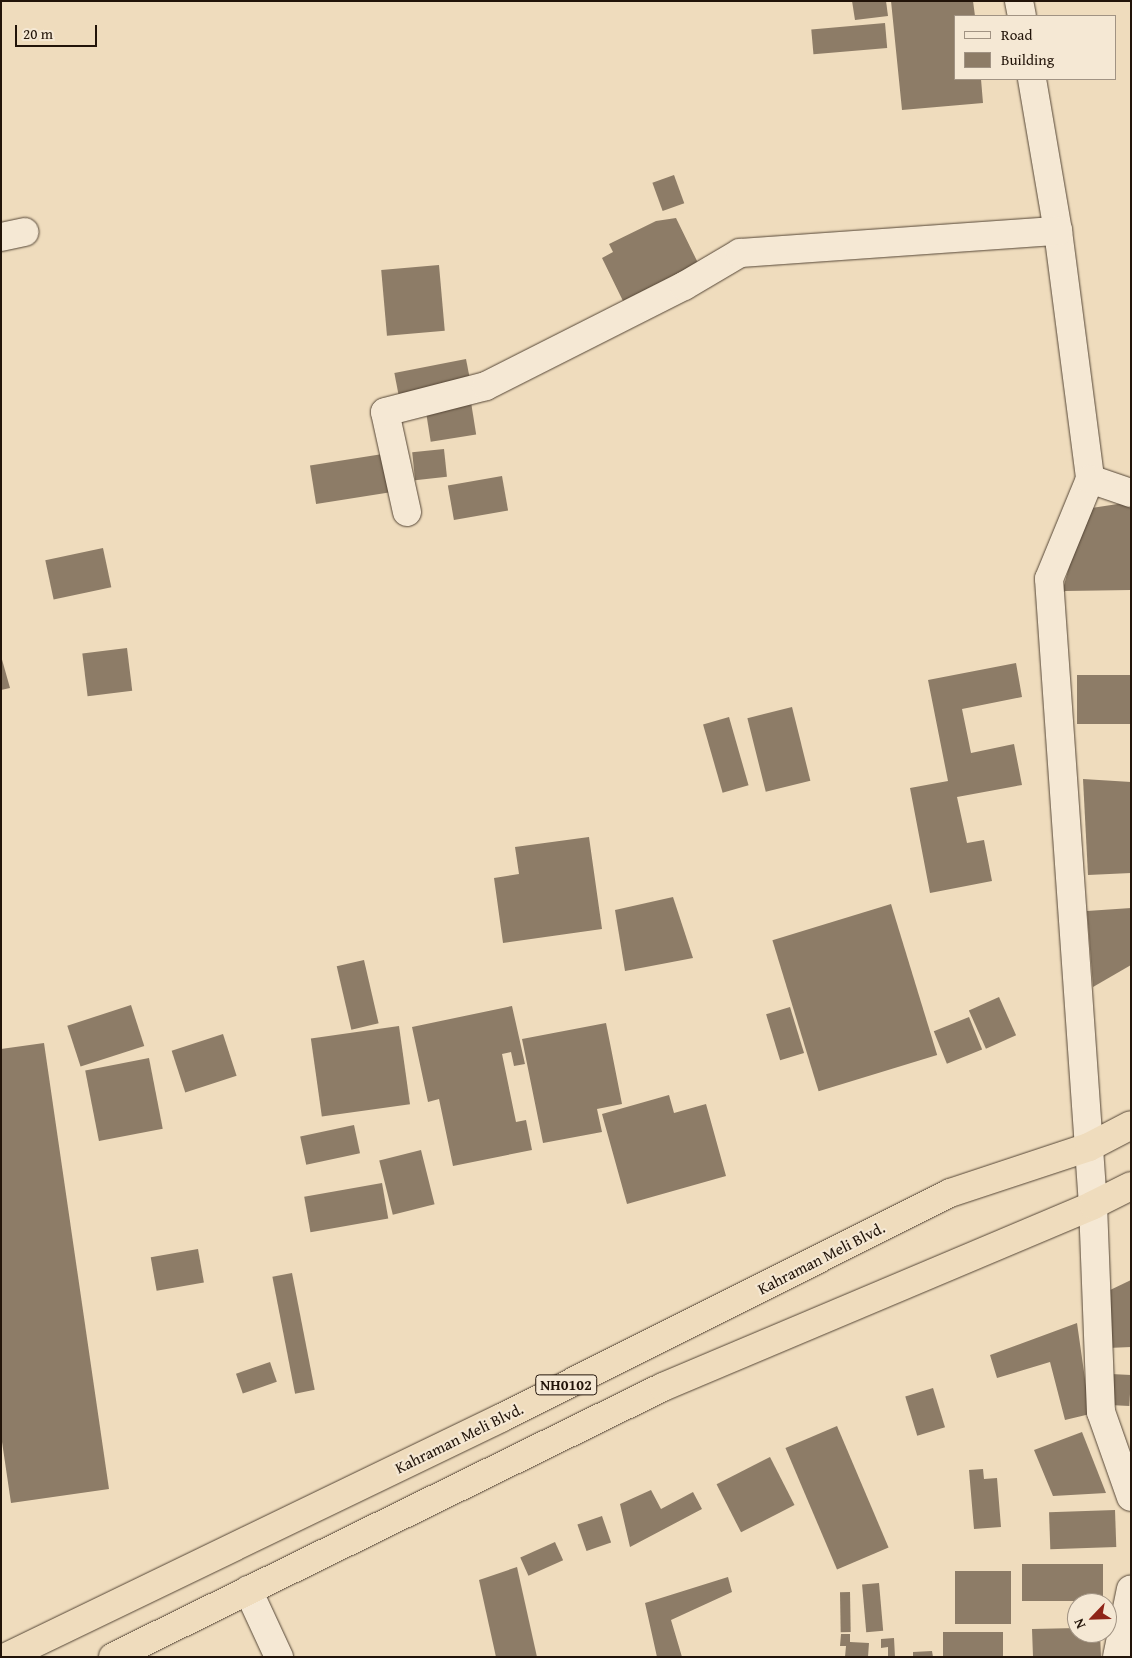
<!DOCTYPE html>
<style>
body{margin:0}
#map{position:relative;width:1132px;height:1658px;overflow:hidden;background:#efdcbd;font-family:"Gentium Book Plus",serif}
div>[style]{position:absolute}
.building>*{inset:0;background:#8d7c67;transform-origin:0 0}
.roads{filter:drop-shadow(0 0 1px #554636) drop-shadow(0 0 1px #554636)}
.minor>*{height:28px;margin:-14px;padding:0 14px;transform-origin:14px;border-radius:14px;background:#f5e8d4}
.highway>*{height:28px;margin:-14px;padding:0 14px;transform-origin:14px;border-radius:14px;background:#efdcbd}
span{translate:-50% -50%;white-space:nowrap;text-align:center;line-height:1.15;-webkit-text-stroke:4px #f5e8d4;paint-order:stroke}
.shield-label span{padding:1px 4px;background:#f5e8d4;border:1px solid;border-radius:4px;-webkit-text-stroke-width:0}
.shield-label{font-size:15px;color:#221409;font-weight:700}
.street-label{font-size:16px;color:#221409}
.frame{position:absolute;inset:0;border:2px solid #221409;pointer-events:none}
.legend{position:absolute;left:954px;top:15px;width:162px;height:65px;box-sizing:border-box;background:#f5e8d4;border:1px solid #a19383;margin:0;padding:6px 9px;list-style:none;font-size:15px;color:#221409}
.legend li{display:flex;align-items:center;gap:10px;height:25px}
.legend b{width:25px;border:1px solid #a19383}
.north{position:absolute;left:1067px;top:1593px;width:50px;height:50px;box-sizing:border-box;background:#f5e8d4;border:1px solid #a19383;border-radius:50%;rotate:246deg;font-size:14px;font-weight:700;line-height:20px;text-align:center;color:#221409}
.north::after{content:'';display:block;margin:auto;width:18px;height:22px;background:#8f2418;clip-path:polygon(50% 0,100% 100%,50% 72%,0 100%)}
.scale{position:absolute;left:15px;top:25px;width:82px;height:22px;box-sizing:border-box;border:2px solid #221409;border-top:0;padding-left:6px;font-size:15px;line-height:18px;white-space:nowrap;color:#221409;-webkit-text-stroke:4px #f5e8d4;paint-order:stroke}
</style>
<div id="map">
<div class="building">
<i style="clip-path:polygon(852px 1px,886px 1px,888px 16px,855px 20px)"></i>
<i style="clip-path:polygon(891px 1px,973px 1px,975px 16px,956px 16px,956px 79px,981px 79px,983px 103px,902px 110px)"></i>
<i style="left:885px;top:23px;width:25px;height:74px;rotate:85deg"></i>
<i style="left:674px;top:175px;width:30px;height:23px;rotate:70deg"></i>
<i style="clip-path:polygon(676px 218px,698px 263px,623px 301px,602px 258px,613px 252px,609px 244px,656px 221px)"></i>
<i style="left:439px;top:265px;width:66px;height:58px;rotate:85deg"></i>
<i style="left:466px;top:359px;width:25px;height:73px;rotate:79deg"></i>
<i style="left:471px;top:402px;width:33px;height:46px;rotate:81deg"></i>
<i style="left:444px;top:449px;width:28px;height:32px;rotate:84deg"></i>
<i style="left:389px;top:453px;width:39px;height:80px;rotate:81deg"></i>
<i style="left:502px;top:476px;width:35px;height:55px;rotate:80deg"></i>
<i style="clip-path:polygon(1131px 502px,1131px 590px,1065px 591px,1061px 596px,1085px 509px)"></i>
<i style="left:103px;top:548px;width:40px;height:59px;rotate:78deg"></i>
<i style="left:127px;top:648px;width:43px;height:45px;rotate:83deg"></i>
<i style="clip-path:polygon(1px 656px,10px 688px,1px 690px)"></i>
<i style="clip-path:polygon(1016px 663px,1022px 697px,962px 709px,971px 753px,1014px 744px,1022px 785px,957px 797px,967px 843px,984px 840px,992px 881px,930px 893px,910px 788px,948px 781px,928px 680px)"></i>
<i style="left:1077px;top:675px;width:54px;height:49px"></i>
<i style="left:792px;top:707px;width:76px;height:46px;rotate:76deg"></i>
<i style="left:729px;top:717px;width:71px;height:27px;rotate:74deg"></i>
<i style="clip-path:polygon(1083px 779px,1131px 782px,1131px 873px,1088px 875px)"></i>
<i style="clip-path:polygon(589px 837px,602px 929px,503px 943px,494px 878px,519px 874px,515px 847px)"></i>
<i style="clip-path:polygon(673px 897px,693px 958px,625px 971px,615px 910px)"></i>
<i style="left:891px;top:904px;width:158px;height:124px;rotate:73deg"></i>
<i style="clip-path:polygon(1131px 908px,1131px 965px,1093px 987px,1087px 911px)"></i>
<i style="left:364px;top:960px;width:65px;height:28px;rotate:77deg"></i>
<i style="left:999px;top:997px;width:42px;height:33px;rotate:66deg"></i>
<i style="left:131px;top:1005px;width:43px;height:67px;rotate:72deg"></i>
<i style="clip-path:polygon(512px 1006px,525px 1064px,514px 1066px,511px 1052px,502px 1054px,516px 1122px,526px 1120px,532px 1150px,453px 1166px,439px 1099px,428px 1102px,412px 1027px)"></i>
<i style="left:790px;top:1007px;width:48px;height:25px;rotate:73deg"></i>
<i style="left:969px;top:1017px;width:35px;height:38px;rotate:68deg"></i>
<i style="clip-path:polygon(606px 1023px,622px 1104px,597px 1109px,602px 1132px,543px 1143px,522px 1039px)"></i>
<i style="left:399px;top:1026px;width:79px;height:89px;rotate:82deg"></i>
<i style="left:223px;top:1034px;width:44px;height:54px;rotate:72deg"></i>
<i style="clip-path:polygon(44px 1043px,109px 1489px,11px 1503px,1px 1435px,1px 1049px)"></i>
<i style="left:149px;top:1058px;width:72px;height:65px;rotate:79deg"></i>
<i style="clip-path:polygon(669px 1095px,674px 1113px,706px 1104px,726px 1176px,627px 1204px,602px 1114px)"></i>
<i style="left:354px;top:1125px;width:29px;height:55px;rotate:78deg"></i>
<i style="left:421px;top:1150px;width:56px;height:43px;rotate:76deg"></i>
<i style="left:382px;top:1183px;width:36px;height:79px;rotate:80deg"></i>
<i style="left:198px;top:1249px;width:34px;height:48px;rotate:80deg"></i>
<i style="left:292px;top:1273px;width:119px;height:20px;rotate:79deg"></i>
<i style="clip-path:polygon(1131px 1280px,1131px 1347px,1108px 1348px,1106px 1292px)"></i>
<i style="clip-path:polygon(1077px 1323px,1090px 1414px,1065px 1420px,1050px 1362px,997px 1378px,990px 1355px)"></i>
<i style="left:270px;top:1362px;width:21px;height:36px;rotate:71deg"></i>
<i style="left:1111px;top:1374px;width:20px;height:31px;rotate:3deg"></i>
<i style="left:933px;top:1388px;width:41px;height:29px;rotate:73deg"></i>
<i style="left:837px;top:1426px;width:132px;height:56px;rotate:67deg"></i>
<i style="clip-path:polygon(1082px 1432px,1106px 1493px,1053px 1496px,1034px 1450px)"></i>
<i style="left:770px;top:1457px;width:54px;height:60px;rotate:63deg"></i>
<i style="clip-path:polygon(983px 1469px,984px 1479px,997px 1478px,1001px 1527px,974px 1529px,969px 1470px)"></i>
<i style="clip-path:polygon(651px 1490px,661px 1509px,693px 1492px,702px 1509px,630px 1547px,620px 1504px)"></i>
<i style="left:1115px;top:1510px;width:37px;height:66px;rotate:88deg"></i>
<i style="left:602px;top:1516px;width:28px;height:26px;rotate:71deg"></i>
<i style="left:555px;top:1542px;width:20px;height:38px;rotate:66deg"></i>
<i style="left:1022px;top:1564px;width:81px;height:37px"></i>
<i style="clip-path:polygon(517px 1567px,537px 1657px,496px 1657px,479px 1580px)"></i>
<i style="left:955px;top:1571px;width:56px;height:53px"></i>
<i style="clip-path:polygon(728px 1577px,732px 1592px,671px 1620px,682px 1657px,657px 1657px,645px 1603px)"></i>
<i style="left:879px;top:1583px;width:48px;height:17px;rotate:85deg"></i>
<i style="left:850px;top:1592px;width:40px;height:10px;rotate:89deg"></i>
<i style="clip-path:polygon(1077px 1628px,1077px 1633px,1100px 1633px,1101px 1657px,1033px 1657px,1032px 1629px)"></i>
<i style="left:943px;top:1632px;width:60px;height:25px"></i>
<i style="clip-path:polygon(841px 1634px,850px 1634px,850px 1642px,869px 1643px,868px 1657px,845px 1657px,846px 1646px,840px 1646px)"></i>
<i style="clip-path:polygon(894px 1638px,895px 1657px,888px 1657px,888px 1647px,881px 1648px,881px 1639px)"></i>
<i style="clip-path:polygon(932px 1651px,933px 1657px,913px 1657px,913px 1652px)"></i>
</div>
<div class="roads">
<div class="minor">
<i style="left:1019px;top:1px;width:15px;rotate:79deg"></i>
<i style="left:1032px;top:79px;width:154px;rotate:80.3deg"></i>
<i style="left:1058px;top:231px;width:250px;rotate:82.6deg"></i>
<i style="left:1090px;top:479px;width:108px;rotate:112.3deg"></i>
<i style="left:1049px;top:579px;width:628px;rotate:85.98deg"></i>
<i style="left:1093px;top:1205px;width:207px;rotate:87.8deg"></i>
<i style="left:1101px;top:1412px;width:90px;rotate:70.6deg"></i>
<i style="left:1px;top:237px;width:24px;rotate:-12deg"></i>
<i style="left:1090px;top:479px;width:43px;rotate:18.9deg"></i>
<i style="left:407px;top:512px;width:102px;rotate:-102.4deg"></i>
<i style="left:385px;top:412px;width:104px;rotate:-14.4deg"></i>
<i style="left:486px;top:386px;width:222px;rotate:-26.8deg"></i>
<i style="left:684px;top:286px;width:65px;rotate:-30.5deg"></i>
<i style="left:740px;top:253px;width:319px;rotate:-4deg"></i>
<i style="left:248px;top:1590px;width:74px;rotate:65.2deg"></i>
<i style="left:1117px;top:1657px;width:69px;rotate:-78.4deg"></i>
</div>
<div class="highway">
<i style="left:6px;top:1657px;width:550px;rotate:-25.77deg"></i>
<i style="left:501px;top:1418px;width:502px;rotate:-26.62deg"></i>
<i style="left:950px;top:1193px;width:146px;rotate:-18.3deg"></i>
<i style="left:1089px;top:1147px;width:47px;rotate:-27.6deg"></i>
<i style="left:113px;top:1657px;width:613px;rotate:-26.15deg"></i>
<i style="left:663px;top:1387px;width:467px;rotate:-22.9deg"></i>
<i style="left:1093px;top:1205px;width:42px;rotate:-26.6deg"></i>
</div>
</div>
<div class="shield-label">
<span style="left:566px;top:1385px">NH0102</span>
</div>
<div class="street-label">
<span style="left:821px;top:1258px;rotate:-27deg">Kahraman Meli Blvd.</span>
<span style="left:459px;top:1438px;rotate:-26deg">Kahraman Meli Blvd.</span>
</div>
<div class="frame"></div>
<ul class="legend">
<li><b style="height:6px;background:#f5e8d4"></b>Road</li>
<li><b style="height:14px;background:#8d7c67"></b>Building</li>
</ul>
<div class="north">N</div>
<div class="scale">20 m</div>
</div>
